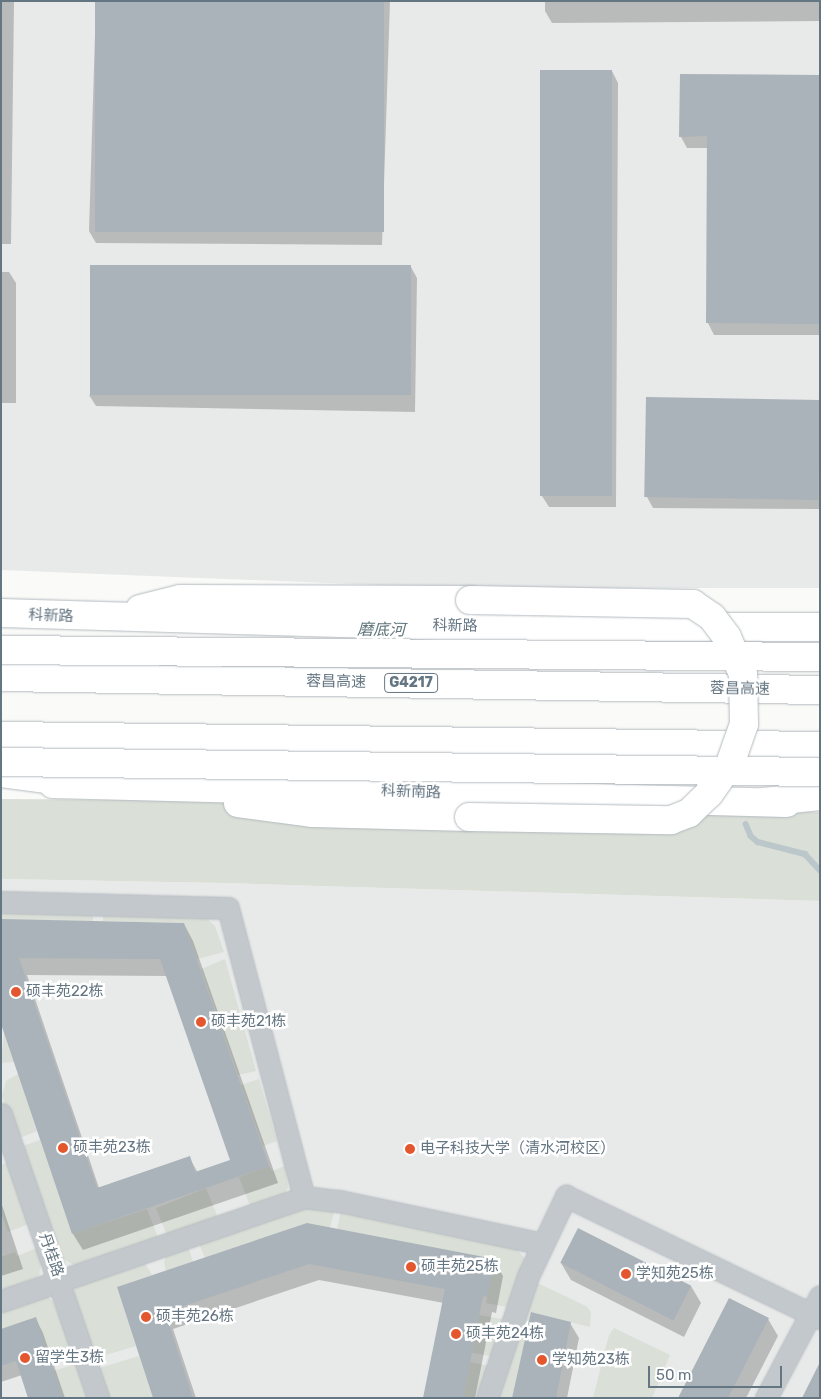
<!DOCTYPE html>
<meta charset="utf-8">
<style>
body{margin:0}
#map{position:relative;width:821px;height:1399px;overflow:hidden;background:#fafaf8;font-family:Rubik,"Noto Sans SC",sans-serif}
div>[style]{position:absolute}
.built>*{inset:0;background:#e8e9e9}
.green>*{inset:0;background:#dadfd7;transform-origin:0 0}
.shadow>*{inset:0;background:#0003}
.stream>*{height:5.5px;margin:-2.75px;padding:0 2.75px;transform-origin:2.75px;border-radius:2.75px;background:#bbc7cb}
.building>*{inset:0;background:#aab3b9;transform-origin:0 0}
.roads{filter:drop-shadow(0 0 1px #b3babf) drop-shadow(0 0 1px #b3babf)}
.street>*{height:21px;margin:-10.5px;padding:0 10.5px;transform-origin:10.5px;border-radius:10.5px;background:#c3c8cc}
.secondary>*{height:28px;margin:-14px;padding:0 14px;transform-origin:14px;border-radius:14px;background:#fff}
.highway>*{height:28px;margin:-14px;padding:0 14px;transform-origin:14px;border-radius:14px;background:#fff}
.bridges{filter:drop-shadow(0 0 1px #b3babf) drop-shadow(0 0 1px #b3babf)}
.secondary-bridge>*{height:28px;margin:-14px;padding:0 14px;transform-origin:14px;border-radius:14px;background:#fff}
.highway-bridge>*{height:28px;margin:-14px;padding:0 14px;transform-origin:14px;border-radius:14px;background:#fff}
.dots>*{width:14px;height:14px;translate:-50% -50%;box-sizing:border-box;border:2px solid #fff;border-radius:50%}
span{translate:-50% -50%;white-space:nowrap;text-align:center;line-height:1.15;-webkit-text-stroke:5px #fff;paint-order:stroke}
.shield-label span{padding:1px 4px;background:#fff;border:1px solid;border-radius:4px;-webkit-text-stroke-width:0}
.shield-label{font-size:14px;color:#657683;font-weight:700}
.street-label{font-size:15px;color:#657683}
.poi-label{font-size:15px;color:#657683}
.left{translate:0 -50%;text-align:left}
.water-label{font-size:16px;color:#60757c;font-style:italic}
.frame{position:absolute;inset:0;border:2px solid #657683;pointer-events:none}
.scale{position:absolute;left:648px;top:1366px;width:134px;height:22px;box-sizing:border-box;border:2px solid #657683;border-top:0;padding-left:6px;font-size:15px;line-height:18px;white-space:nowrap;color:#657683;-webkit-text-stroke:4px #fff;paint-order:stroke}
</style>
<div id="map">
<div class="built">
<i style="clip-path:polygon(1px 1px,820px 1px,820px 588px,454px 588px,1px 570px)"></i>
<i style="clip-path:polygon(1px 879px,223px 883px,820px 901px,820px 1398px,1px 1398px)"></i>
</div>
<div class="green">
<i style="clip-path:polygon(1px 799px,428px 802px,820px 812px,820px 901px,223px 883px,1px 879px)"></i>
<i style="left:1px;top:911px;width:92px;height:9px;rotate:1deg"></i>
<i style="clip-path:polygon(103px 912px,204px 916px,215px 926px,224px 952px,197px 959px,184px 923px,103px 921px)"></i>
<i style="clip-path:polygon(225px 959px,256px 1071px,238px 1075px,201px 969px)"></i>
<i style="clip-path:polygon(4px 1032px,14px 1062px,1px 1063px)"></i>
<i style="clip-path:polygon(18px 1074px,37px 1131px,17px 1139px,2px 1096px,6px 1081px)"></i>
<i style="clip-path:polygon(259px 1079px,277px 1141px,263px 1146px,241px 1085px)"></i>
<i style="clip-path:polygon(40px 1140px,72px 1234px,147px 1209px,158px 1237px,74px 1265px,60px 1257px,20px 1147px)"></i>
<i style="clip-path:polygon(8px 1162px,31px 1223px,8px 1232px,1px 1212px,1px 1165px)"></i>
<i style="clip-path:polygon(269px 1166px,272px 1171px,285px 1166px,288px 1187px,285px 1193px,250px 1206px,239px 1177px)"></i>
<i style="left:206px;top:1188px;width:32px;height:54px;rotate:68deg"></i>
<i style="clip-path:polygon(296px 1205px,335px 1207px,330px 1228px,205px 1258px,197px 1239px)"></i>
<i style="clip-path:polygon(341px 1210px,515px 1247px,525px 1259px,507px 1307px,486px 1303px,494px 1259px,337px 1229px)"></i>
<i style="clip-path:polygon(187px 1243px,193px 1262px,166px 1271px,164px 1263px,167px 1251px)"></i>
<i style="clip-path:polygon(37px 1248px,41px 1263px,39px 1276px,7px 1289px,1px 1288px,1px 1257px,15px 1252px,17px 1256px)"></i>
<i style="clip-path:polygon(143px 1260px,152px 1275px,117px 1287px,136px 1346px,92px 1359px,73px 1297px,75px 1288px,80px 1281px)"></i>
<i style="clip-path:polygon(531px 1280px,586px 1306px,591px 1312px,590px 1327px,531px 1312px,512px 1398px,491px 1398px)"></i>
<i style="clip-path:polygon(47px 1296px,53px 1301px,72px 1346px,49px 1355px,1px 1329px,1px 1305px)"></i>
<i style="clip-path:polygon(479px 1315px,502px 1319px,491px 1356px,472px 1353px)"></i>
<i style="clip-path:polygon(614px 1328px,670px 1355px,652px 1398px,593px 1398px,609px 1335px)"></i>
<i style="clip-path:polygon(139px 1356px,153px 1398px,105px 1398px,96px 1369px)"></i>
<i style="clip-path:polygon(470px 1362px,489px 1366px,479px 1398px,463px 1398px)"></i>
<i style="clip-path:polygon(78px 1363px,89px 1398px,63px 1398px,54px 1371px)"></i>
</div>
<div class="shadow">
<i style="clip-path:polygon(1px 1px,14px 1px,11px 244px,1px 244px)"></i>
<i style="clip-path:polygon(96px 1px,390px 1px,382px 245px,96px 243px,89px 231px)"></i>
<i style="clip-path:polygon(545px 1px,820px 1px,820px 21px,552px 23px,545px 11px)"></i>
<i style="clip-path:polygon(612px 71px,618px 83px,616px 507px,549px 507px,542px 496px)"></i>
<i style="clip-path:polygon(820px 76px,820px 335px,714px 335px,708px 323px,708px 148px,687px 148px,681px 137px)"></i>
<i style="clip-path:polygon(411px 267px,417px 278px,415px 412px,96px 406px,89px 395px)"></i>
<i style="clip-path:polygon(1px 272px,9px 272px,16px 283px,16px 403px,1px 403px)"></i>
<i style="clip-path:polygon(820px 400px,820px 509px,653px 508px,647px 497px)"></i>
<i style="clip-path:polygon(evenodd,1px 922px,184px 924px,193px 941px,278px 1183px,83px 1250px,73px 1234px,1px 1021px,1px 922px,27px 975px,167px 976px,232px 1161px,198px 1173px,189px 1157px,99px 1188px,27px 975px)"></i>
<i style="clip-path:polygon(1px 1202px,23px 1269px,1px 1276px)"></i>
<i style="clip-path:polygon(307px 1225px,494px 1260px,503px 1276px,496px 1313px,492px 1312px,475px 1398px,425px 1398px,444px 1303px,319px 1280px,173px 1329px,196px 1398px,155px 1398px,118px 1288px)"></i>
<i style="clip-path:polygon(561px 1263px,691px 1286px,701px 1303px,684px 1337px,571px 1280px)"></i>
<i style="clip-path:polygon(36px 1319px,43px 1333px,65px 1398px,30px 1398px,22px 1375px,1px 1382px,1px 1330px)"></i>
<i style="clip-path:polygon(768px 1319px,778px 1336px,746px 1398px,679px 1398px)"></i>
<i style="clip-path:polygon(570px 1323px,579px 1338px,567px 1398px,514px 1398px)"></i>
</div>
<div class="stream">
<i style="left:746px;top:824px;width:13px;rotate:67deg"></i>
<i style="left:751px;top:836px;width:9px;rotate:41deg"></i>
<i style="left:758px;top:842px;width:49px;rotate:14.3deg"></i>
<i style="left:805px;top:854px;width:22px;rotate:47deg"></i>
</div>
<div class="building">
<i style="left:95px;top:1px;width:289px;height:231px"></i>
<i style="left:612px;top:70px;width:426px;height:72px;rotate:90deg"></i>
<i style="clip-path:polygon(680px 74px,820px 75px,820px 324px,706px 323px,707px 136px,679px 137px)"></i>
<i style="left:90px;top:265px;width:321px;height:130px"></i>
<i style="left:646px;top:397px;width:174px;height:100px;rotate:1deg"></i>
<i style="clip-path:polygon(evenodd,1px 919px,184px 923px,269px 1166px,72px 1234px,1px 1024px,1px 919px,19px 958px,160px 959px,230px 1160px,195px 1172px,190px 1156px,97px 1188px,19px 958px)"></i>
<i style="clip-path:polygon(307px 1223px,495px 1259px,487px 1297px,483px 1296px,463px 1398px,423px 1398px,445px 1289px,309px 1264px,165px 1312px,193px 1398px,153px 1398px,117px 1287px)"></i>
<i style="left:578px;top:1228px;width:127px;height:39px;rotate:27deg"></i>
<i style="clip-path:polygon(729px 1298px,769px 1318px,728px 1398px,678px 1398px)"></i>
<i style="clip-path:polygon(531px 1312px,571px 1322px,556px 1398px,512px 1398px)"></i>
<i style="clip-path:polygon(36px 1317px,63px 1398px,28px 1398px,16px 1361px,1px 1366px,1px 1329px)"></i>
<i style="clip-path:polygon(820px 1362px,820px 1398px,802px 1398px)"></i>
</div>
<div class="roads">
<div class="street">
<i style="left:1px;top:902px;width:227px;rotate:1.5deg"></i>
<i style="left:228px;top:908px;width:299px;rotate:75.3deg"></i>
<i style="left:1px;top:1114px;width:300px;rotate:71.1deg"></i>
<i style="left:1px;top:1301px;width:320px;rotate:-18.9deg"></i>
<i style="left:304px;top:1197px;width:35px;rotate:7deg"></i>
<i style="left:339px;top:1201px;width:208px;rotate:11.9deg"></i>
<i style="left:487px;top:1398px;width:129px;rotate:-71.4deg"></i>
<i style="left:528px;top:1276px;width:89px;rotate:-64.6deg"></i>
<i style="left:566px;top:1196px;width:282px;rotate:25.7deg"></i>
<i style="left:766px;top:1398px;width:115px;rotate:-62.1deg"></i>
</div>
<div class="secondary">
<i style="left:140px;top:609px;width:41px;rotate:-14deg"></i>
<i style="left:180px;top:599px;width:290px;rotate:0.2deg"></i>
<i style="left:1px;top:613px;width:464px;rotate:1.7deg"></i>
<i style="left:465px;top:627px;width:355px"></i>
<i style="left:53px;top:784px;width:734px;rotate:1.48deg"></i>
<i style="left:238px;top:803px;width:76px;rotate:7.6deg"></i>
<i style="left:313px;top:813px;width:156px;rotate:1.5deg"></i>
</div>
<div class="highway">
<i style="left:1px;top:677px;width:819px;rotate:0.91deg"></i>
<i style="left:1px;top:736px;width:819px;rotate:0.7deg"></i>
<i style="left:1px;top:773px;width:76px;rotate:7.6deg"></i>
<i style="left:763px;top:802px;width:57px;rotate:-6deg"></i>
</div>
</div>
<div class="bridges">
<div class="secondary-bridge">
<i style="left:469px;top:817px;width:202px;rotate:0.9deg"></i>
<i style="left:671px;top:820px;width:19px;rotate:-21deg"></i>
<i style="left:689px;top:813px;width:28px;rotate:-44deg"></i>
<i style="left:709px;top:794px;width:37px;rotate:-55deg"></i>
<i style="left:730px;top:764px;width:42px;rotate:-70.7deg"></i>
<i style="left:744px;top:724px;width:50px;rotate:-91.1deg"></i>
<i style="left:743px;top:674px;width:40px;rotate:-113.4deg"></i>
<i style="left:727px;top:637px;width:25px;rotate:-127deg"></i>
<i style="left:712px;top:617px;width:23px;rotate:-146deg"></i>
<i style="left:693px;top:604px;width:223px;rotate:-179deg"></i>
</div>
<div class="highway-bridge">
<i style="left:1px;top:650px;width:819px;rotate:0.49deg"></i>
<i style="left:1px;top:762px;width:819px;rotate:0.7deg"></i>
</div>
</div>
<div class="dots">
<i style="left:16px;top:992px;background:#e4572e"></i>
<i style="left:201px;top:1022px;background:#e4572e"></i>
<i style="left:63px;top:1148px;background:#e4572e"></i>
<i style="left:410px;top:1149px;background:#e4572e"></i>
<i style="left:411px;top:1267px;background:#e4572e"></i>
<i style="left:626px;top:1274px;background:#e4572e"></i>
<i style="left:146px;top:1317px;background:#e4572e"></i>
<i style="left:456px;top:1334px;background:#e4572e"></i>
<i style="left:25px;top:1358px;background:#e4572e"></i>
<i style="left:542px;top:1360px;background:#e4572e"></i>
</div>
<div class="shield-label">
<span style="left:411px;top:683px">G4217</span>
</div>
<div class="street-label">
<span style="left:51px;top:616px;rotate:2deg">科新路</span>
<span style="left:455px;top:626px;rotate:1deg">科新路</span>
<span style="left:336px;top:682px;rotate:1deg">蓉昌高速</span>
<span style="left:740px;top:689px;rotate:1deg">蓉昌高速</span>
<span style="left:411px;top:792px;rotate:2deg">科新南路</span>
<span style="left:51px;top:1255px;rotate:71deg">丹桂路</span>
</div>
<div class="poi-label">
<span class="left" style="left:26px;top:992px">硕丰苑22栋</span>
<span class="left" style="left:211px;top:1022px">硕丰苑21栋</span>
<span class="left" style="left:73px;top:1148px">硕丰苑23栋</span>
<span class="left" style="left:420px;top:1149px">电子科技大学（清水河校区）</span>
<span class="left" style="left:421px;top:1267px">硕丰苑25栋</span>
<span class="left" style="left:636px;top:1274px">学知苑25栋</span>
<span class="left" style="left:156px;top:1317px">硕丰苑26栋</span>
<span class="left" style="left:466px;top:1334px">硕丰苑24栋</span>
<span class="left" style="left:35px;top:1358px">留学生3栋</span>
<span class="left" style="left:552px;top:1360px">学知苑23栋</span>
</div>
<div class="water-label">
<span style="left:381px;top:630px;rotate:1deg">磨底河</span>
</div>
<div class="frame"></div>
<div class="scale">50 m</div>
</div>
